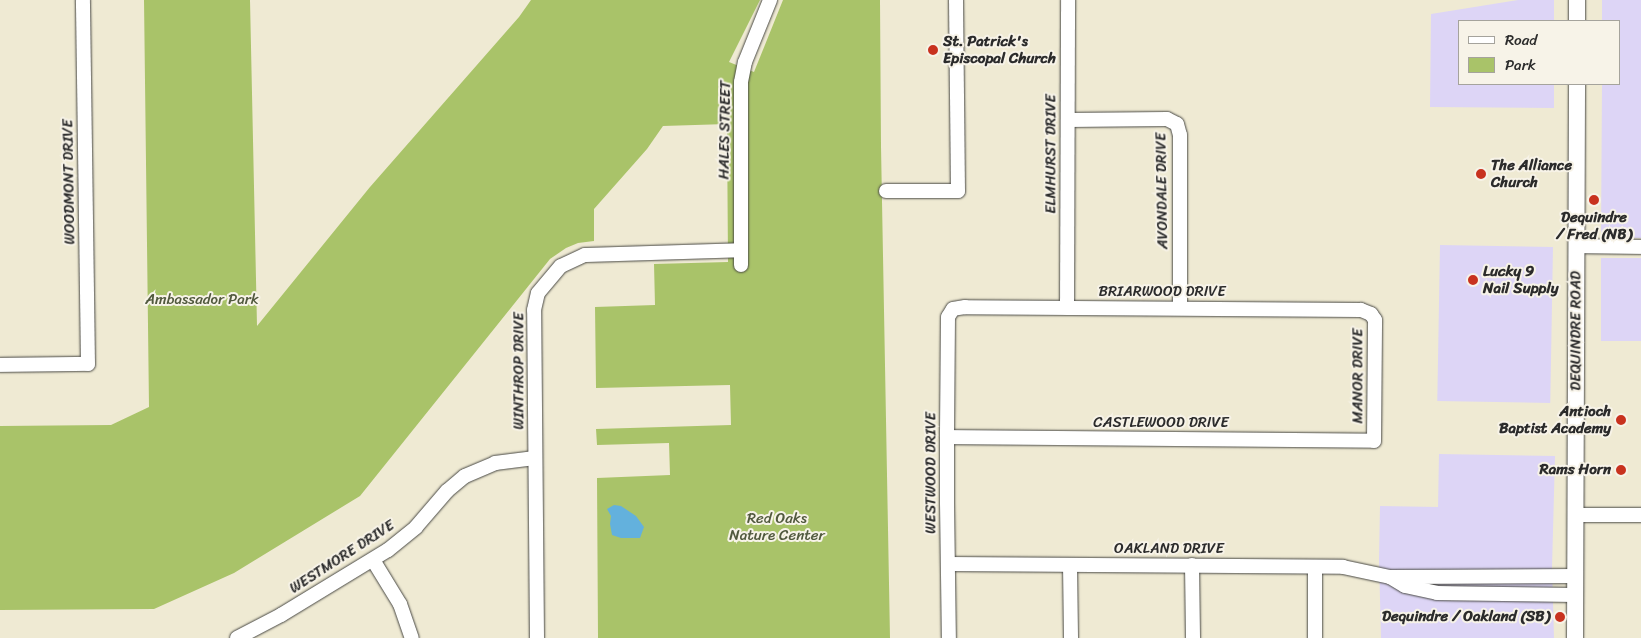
<!DOCTYPE html>
<style>
body{margin:0}
#map{position:relative;width:1641px;height:638px;overflow:hidden;background:#efead3;font-family:Sriracha,sans-serif}
div>[style]{position:absolute}
.built>*{inset:0;background:#ddd5f6;transform-origin:0 0}
.green>*{inset:0;background:#a9c369}
.water>*{inset:0;background:#63b1dd}
.roads{filter:drop-shadow(0 0 1px #484844) drop-shadow(0 0 1px #484844)}
.minor>*{height:14px;margin:-7px;padding:0 7px;transform-origin:7px;border-radius:7px;background:#fff}
.major>*{height:16px;margin:-8px;padding:0 8px;transform-origin:8px;border-radius:8px;background:#fff}
.dots>*{width:14px;height:14px;translate:-50% -50%;box-sizing:border-box;border:2px solid #f7f3e8;border-radius:50%}
span{translate:-50% -50%;white-space:nowrap;text-align:center;line-height:1.15;-webkit-text-stroke:4px #f7f3e8;paint-order:stroke}
.poi-label{font-size:15px;color:#2b2b2b;font-weight:700}
.left{translate:0 -50%;text-align:left}
.right{translate:-100% -50%;text-align:right}
.street-label{font-size:15px;color:#2b2b2b}
.park-label{font-size:15px;color:#51593e}
.legend{position:absolute;left:1458px;top:20px;width:162px;height:65px;box-sizing:border-box;background:#f7f3e8;border:1px solid #a5a39c;margin:0;padding:6px 9px;list-style:none;font-size:15px;color:#2b2b2b}
.legend li{display:flex;align-items:center;gap:10px;height:25px}
.legend b{width:25px;border:1px solid #a5a39c}
</style>
<div id="map">
<div class="built">
<i style="clip-path:polygon(1518px 0,1554px 0,1554px 21px,1460px 21px,1460px 84px,1554px 84px,1554px 108px,1430px 107px,1431px 14px)"></i>
<i style="clip-path:polygon(1602px 0,1641px 0,1641px 238px,1601px 237px,1602px 84px,1620px 84px,1620px 21px,1602px 21px)"></i>
<i style="left:1440px;top:245px;width:113px;height:156px;rotate:1deg"></i>
<i style="left:1601px;top:258px;width:40px;height:83px"></i>
<i style="clip-path:polygon(1439px 454px,1555px 456px,1552px 568px,1554px 638px,1381px 638px,1379px 560px,1380px 506px,1438px 507px)"></i>
</div>
<div class="green">
<i style="clip-path:polygon(144px 0,250px 0,257px 326px,370px 187px,519px 17px,531px 0,760px 0,729px 62px,754px 72px,783px 0,880px 0,881px 146px,890px 638px,598px 638px,597px 478px,670px 475px,669px 443px,597px 445px,596px 429px,731px 425px,730px 385px,596px 388px,595px 307px,655px 305px,654px 264px,728px 262px,727px 124px,663px 126px,647px 149px,594px 209px,594px 241px,578px 243px,566px 248px,550px 259px,360px 496px,234px 573px,154px 609px,0 610px,0 426px,111px 425px,149px 407px)"></i>
</div>
<div class="water">
<i style="clip-path:polygon(614px 505px,621px 506px,636px 516px,644px 527px,640px 538px,621px 538px,612px 535px,610px 524px,611px 516px,607px 509px)"></i>
</div>
<div class="roads">
<div class="minor">
<i style="left:1068px;top:120px;width:99px;rotate:-0.6deg"></i>
<i style="left:1167px;top:119px;width:11px;rotate:27deg"></i>
<i style="left:1177px;top:124px;width:11px;rotate:75deg"></i>
<i style="left:1180px;top:135px;width:173px;rotate:90deg"></i>
<i style="left:886px;top:191px;width:72px"></i>
<i style="left:958px;top:191px;width:191px;rotate:-90.6deg"></i>
<i style="left:1577px;top:246px;width:64px;rotate:0.9deg"></i>
<i style="left:741px;top:265px;width:183px;rotate:-90deg"></i>
<i style="left:741px;top:82px;width:20px;rotate:-79deg"></i>
<i style="left:745px;top:62px;width:67px;rotate:-68deg"></i>
<i style="left:1067px;top:308px;width:308px;rotate:-89.8deg"></i>
<i style="left:0;top:365px;width:88px;rotate:-0.7deg"></i>
<i style="left:88px;top:364px;width:364px;rotate:-90.8deg"></i>
<i style="left:947px;top:437px;width:427px;rotate:0.5deg"></i>
<i style="left:1374px;top:441px;width:121px;rotate:-89.5deg"></i>
<i style="left:1375px;top:320px;width:7px;rotate:-124deg"></i>
<i style="left:1371px;top:314px;width:11px;rotate:-158deg"></i>
<i style="left:1361px;top:310px;width:396px;rotate:-179.6deg"></i>
<i style="left:965px;top:307px;width:12px;rotate:171deg"></i>
<i style="left:953px;top:309px;width:9px;rotate:122deg"></i>
<i style="left:948px;top:317px;width:120px;rotate:90.5deg"></i>
<i style="left:947px;top:437px;width:66px;rotate:90deg"></i>
<i style="left:947px;top:503px;width:135px;rotate:89.2deg"></i>
<i style="left:1576px;top:515px;width:65px"></i>
<i style="left:373px;top:560px;width:52px;rotate:58.5deg"></i>
<i style="left:400px;top:604px;width:36px;rotate:71deg"></i>
<i style="left:948px;top:564px;width:395px;rotate:0.4deg"></i>
<i style="left:1343px;top:567px;width:48px;rotate:12deg"></i>
<i style="left:1390px;top:577px;width:17px;rotate:31deg"></i>
<i style="left:1405px;top:586px;width:33px;rotate:12deg"></i>
<i style="left:1437px;top:593px;width:138px;rotate:0.8deg"></i>
<i style="left:1070px;top:565px;width:73px;rotate:89.2deg"></i>
<i style="left:1192px;top:565px;width:73px;rotate:89.2deg"></i>
<i style="left:1315px;top:567px;width:71px;rotate:90deg"></i>
<i style="left:1390px;top:577px;width:185px;rotate:-0.3deg"></i>
<i style="left:237px;top:638px;width:50px;rotate:-27.6deg"></i>
<i style="left:281px;top:615px;width:125px;rotate:-31.3deg"></i>
<i style="left:388px;top:550px;width:36px;rotate:-39deg"></i>
<i style="left:416px;top:527px;width:48px;rotate:-49.3deg"></i>
<i style="left:447px;top:491px;width:23px;rotate:-40deg"></i>
<i style="left:465px;top:476px;width:33px;rotate:-23deg"></i>
<i style="left:495px;top:463px;width:40px;rotate:-7.1deg"></i>
<i style="left:537px;top:638px;width:328px;rotate:-90.5deg"></i>
<i style="left:534px;top:310px;width:17px;rotate:-77deg"></i>
<i style="left:538px;top:293px;width:35px;rotate:-50deg"></i>
<i style="left:561px;top:266px;width:26px;rotate:-25deg"></i>
<i style="left:585px;top:255px;width:156px;rotate:-1.8deg"></i>
</div>
<div class="major">
<i style="left:1577px;top:21px;width:21px;rotate:-90deg"></i>
<i style="left:1575px;top:638px;width:554px;rotate:-89.79deg"></i>
</div>
</div>
<div class="dots">
<i style="left:933px;top:50px;background:#c8321e"></i>
<i style="left:1481px;top:174px;background:#c8321e"></i>
<i style="left:1594px;top:200px;background:#c8321e"></i>
<i style="left:1473px;top:280px;background:#c8321e"></i>
<i style="left:1621px;top:420px;background:#c8321e"></i>
<i style="left:1621px;top:470px;background:#c8321e"></i>
<i style="left:1560px;top:617px;background:#c8321e"></i>
</div>
<div class="poi-label">
<span class="left" style="left:943px;top:50px">St. Patrick's<br>Episcopal Church</span>
<span class="left" style="left:1491px;top:174px">The Alliance<br>Church</span>
<span style="left:1594px;top:226px">Dequindre<br>/ Fred (NB)</span>
<span class="left" style="left:1483px;top:280px">Lucky 9<br>Nail Supply</span>
<span class="right" style="left:1611px;top:420px">Antioch<br>Baptist Academy</span>
<span class="right" style="left:1611px;top:470px">Rams Horn</span>
<span class="right" style="left:1550px;top:617px">Dequindre / Oakland (SB)</span>
</div>
<div class="street-label">
<span style="left:725px;top:130px;rotate:-89deg">HALES STREET</span>
<span style="left:1051px;top:154px;rotate:-90deg">ELMHURST DRIVE</span>
<span style="left:69px;top:182px;rotate:-91deg">WOODMONT DRIVE</span>
<span style="left:1162px;top:191px;rotate:-91deg">AVONDALE DRIVE</span>
<span style="left:1162px;top:292px">BRIARWOOD DRIVE</span>
<span style="left:1576px;top:331px;rotate:-90deg">DEQUINDRE ROAD</span>
<span style="left:519px;top:371px;rotate:-90deg">WINTHROP DRIVE</span>
<span style="left:1358px;top:376px;rotate:-90deg">MANOR DRIVE</span>
<span style="left:1161px;top:423px">CASTLEWOOD DRIVE</span>
<span style="left:931px;top:473px;rotate:-90deg">WESTWOOD DRIVE</span>
<span style="left:1169px;top:549px">OAKLAND DRIVE</span>
<span style="left:342px;top:557px;rotate:-33deg">WESTMORE DRIVE</span>
</div>
<div class="park-label">
<span style="left:202px;top:300px">Ambassador Park</span>
<span style="left:777px;top:527px">Red Oaks<br>Nature Center</span>
</div>
<ul class="legend">
<li><b style="height:6px;background:#fff"></b>Road</li>
<li><b style="height:14px;background:#a9c369"></b>Park</li>
</ul>
</div>
